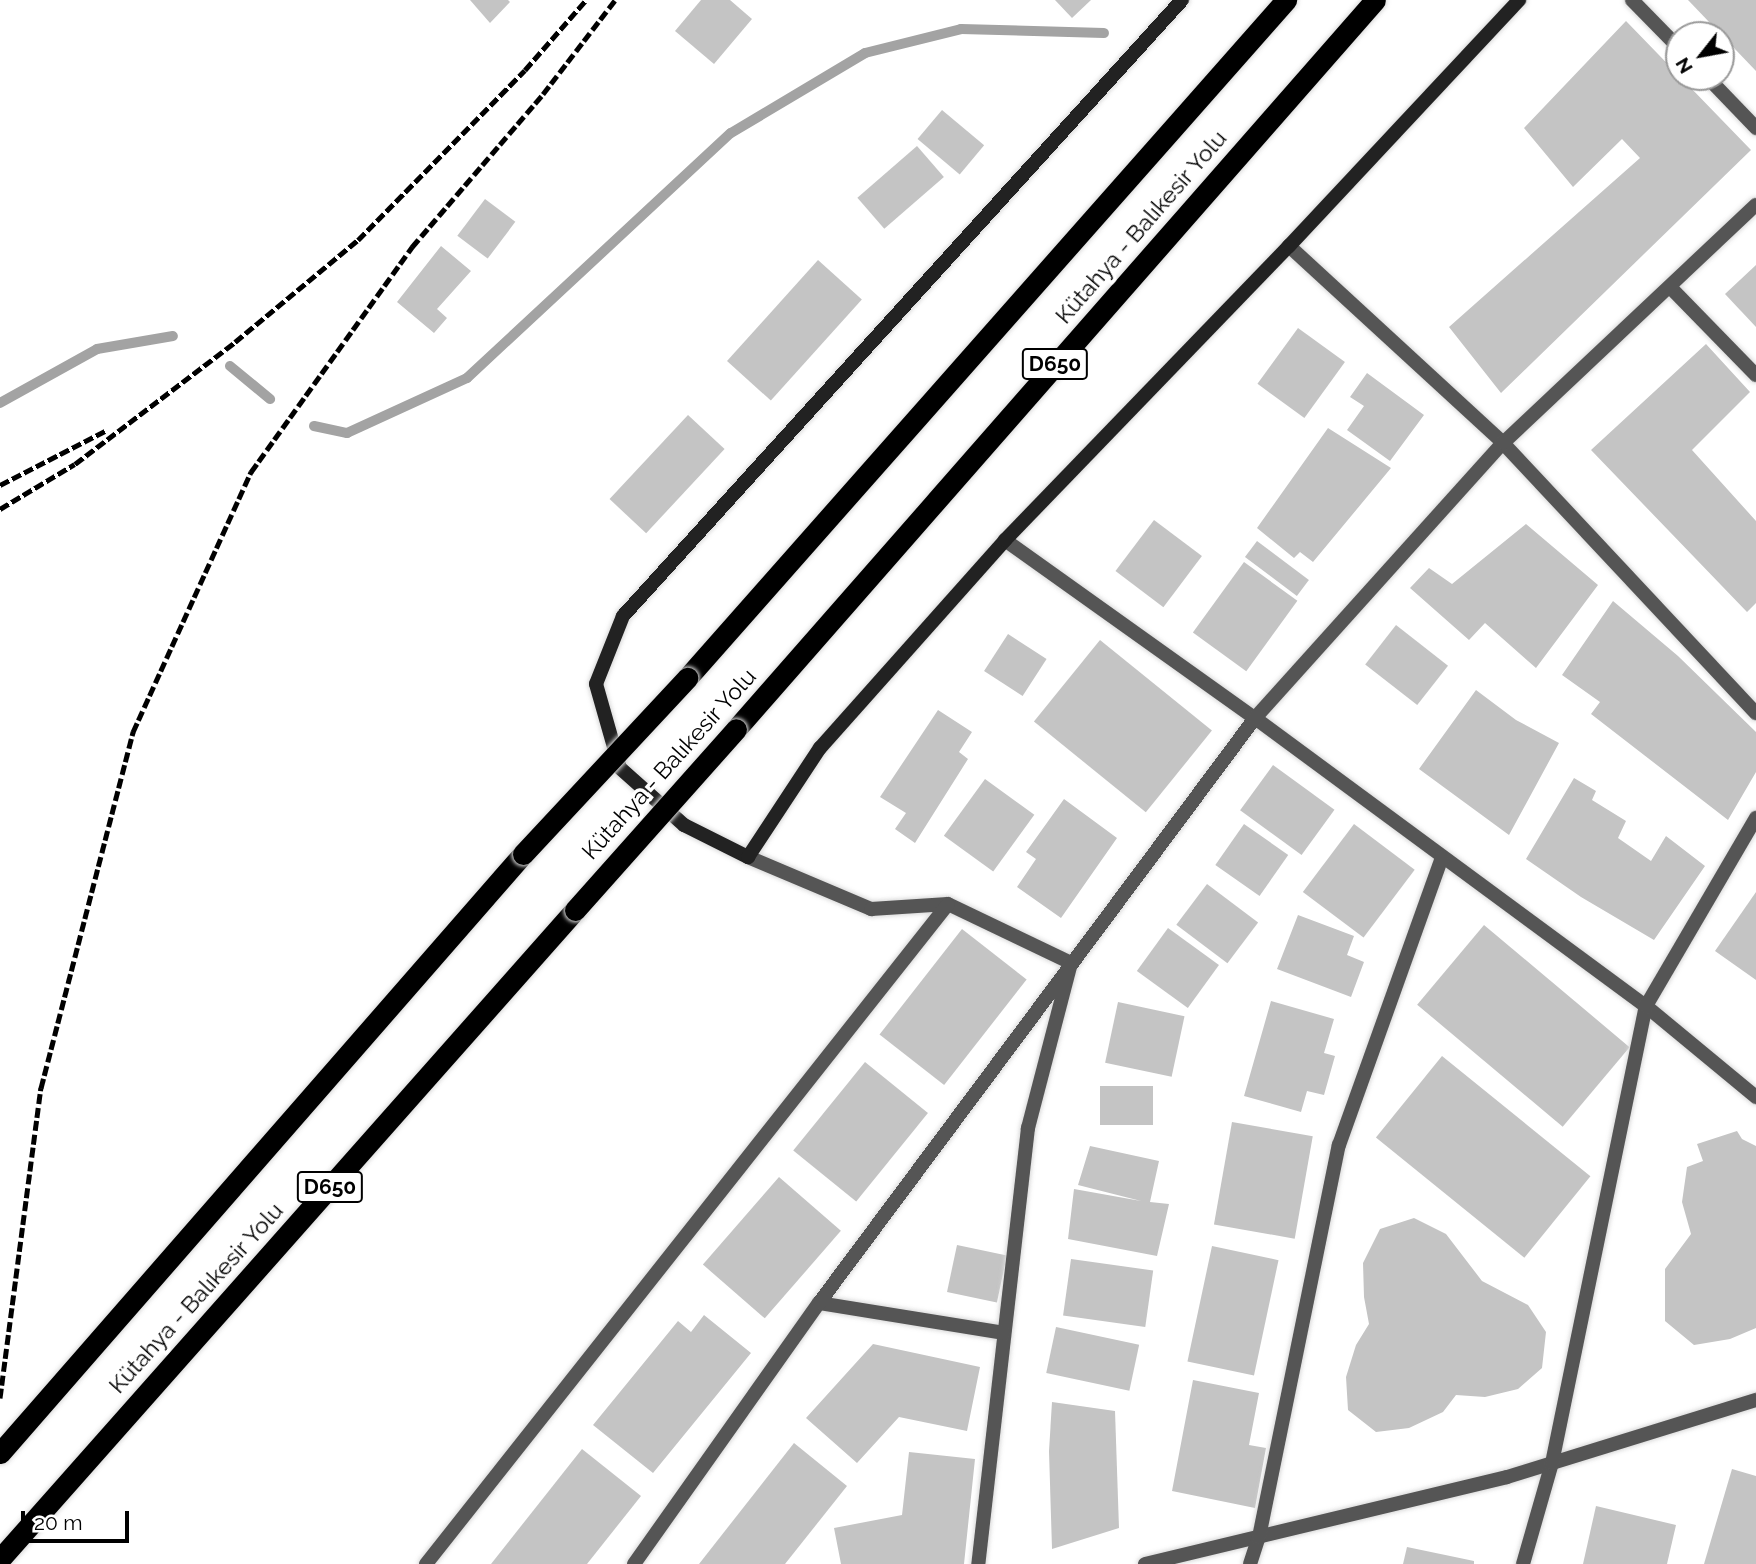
<!DOCTYPE html>
<meta charset="utf-8">
<style>
body{margin:0}
#map{position:relative;width:1756px;height:1564px;overflow:hidden;background:#fff;font-family:Raleway,sans-serif}
div>[style]{position:absolute}
.stream>*{height:10px;margin:-5px;padding:0 5px;transform-origin:5px;border-radius:5px;background:#a3a3a3}
.building>*{inset:0;background:#c4c4c4;transform-origin:0 0}
.roads{filter:drop-shadow(0 0 2px #dbdbdb) drop-shadow(0 0 2px #dbdbdb)}
.street>*{height:14px;margin:-7px;padding:0 7px;transform-origin:7px;border-radius:7px;background:#555}
.secondary>*{height:14px;margin:-7px;padding:0 7px;transform-origin:7px;border-radius:7px;background:#222}
.highway>*{height:21px;margin:-10.5px;padding:0 10.5px;transform-origin:10.5px;border-radius:10.5px;background:#000}
.rail>*{height:5px;margin-top:-2.5px;transform-origin:0;background:repeating-linear-gradient(90deg,#000 0 10px,transparent 0 13.5px)}
.bridges{filter:drop-shadow(0 0 2px #dbdbdb) drop-shadow(0 0 2px #dbdbdb)}
.highway-bridge>*{height:21px;margin:-10.5px;padding:0 10.5px;transform-origin:10.5px;border-radius:10.5px;background:#000}
span{translate:-50% -50%;white-space:nowrap;text-align:center;line-height:1.15;-webkit-text-stroke:7px #fff;paint-order:stroke}
.shield-label span{padding:2px 5px;background:#fff;border:2px solid;border-radius:5px;-webkit-text-stroke-width:0}
.shield-label{font-size:21px;color:#000;font-weight:700}
.street-label{font-size:23px;color:#000}
.north{position:absolute;left:1665px;top:21px;width:70px;height:70px;box-sizing:border-box;background:#fff;border:2px solid #999;border-radius:50%;rotate:239deg;font-size:19px;font-weight:700;line-height:28px;text-align:center;color:#000}
.north::after{content:'';display:block;margin:auto;width:24px;height:32px;background:#000;clip-path:polygon(50% 0,100% 100%,50% 72%,0 100%)}
.scale{position:absolute;left:21px;top:1511px;width:108px;height:32px;box-sizing:border-box;border:4px solid #000;border-top:0;padding-left:9px;font-size:21px;line-height:24px;white-space:nowrap;color:#000;-webkit-text-stroke:5px #fff;paint-order:stroke}
</style>
<div id="map">
<div class="stream">
<i style="left:230px;top:366px;width:52px;rotate:39.5deg"></i>
<i style="left:0;top:403px;width:111px;rotate:-29.1deg"></i>
<i style="left:97px;top:349px;width:77px;rotate:-9.7deg"></i>
<i style="left:314px;top:426px;width:34px;rotate:12deg"></i>
<i style="left:347px;top:433px;width:132px;rotate:-24.6deg"></i>
<i style="left:467px;top:378px;width:360px;rotate:-42.9deg"></i>
<i style="left:731px;top:133px;width:156px;rotate:-30.8deg"></i>
<i style="left:865px;top:53px;width:99px;rotate:-14deg"></i>
<i style="left:961px;top:29px;width:143px;rotate:1.6deg"></i>
</div>
<div class="building">
<i style="clip-path:polygon(470px 0,508px 0,510px 2px,490px 23px)"></i>
<i style="clip-path:polygon(701px 0,730px 0,752px 19px,714px 64px,675px 31px)"></i>
<i style="clip-path:polygon(1055px 0,1091px 0,1072px 18px)"></i>
<i style="clip-path:polygon(1688px 0,1756px 0,1756px 71px)"></i>
<i style="clip-path:polygon(1626px 21px,1751px 150px,1501px 393px,1449px 327px,1640px 158px,1622px 139px,1573px 187px,1524px 128px)"></i>
<i style="left:942px;top:110px;width:55px;height:38px;rotate:40deg"></i>
<i style="left:917px;top:146px;width:41px;height:79px;rotate:49deg"></i>
<i style="left:485px;top:199px;width:38px;height:46px;rotate:37deg"></i>
<i style="clip-path:polygon(441px 246px,471px 271px,437px 309px,447px 318px,434px 333px,397px 302px)"></i>
<i style="left:818px;top:260px;width:59px;height:136px;rotate:42deg"></i>
<i style="clip-path:polygon(1756px 265px,1756px 327px,1725px 294px)"></i>
<i style="left:1298px;top:328px;width:58px;height:69px;rotate:36deg"></i>
<i style="clip-path:polygon(1706px 344px,1750px 392px,1692px 450px,1756px 521px,1756px 603px,1747px 612px,1591px 450px)"></i>
<i style="clip-path:polygon(1367px 373px,1424px 415px,1390px 461px,1347px 430px,1364px 406px,1350px 397px)"></i>
<i style="left:688px;top:415px;width:50px;height:115px;rotate:43deg"></i>
<i style="clip-path:polygon(1328px 428px,1391px 468px,1313px 562px,1300px 552px,1294px 558px,1257px 528px)"></i>
<i style="left:1154px;top:520px;width:60px;height:64px;rotate:37deg"></i>
<i style="clip-path:polygon(1526px 524px,1598px 585px,1536px 668px,1485px 623px,1469px 640px,1410px 588px,1429px 568px,1452px 584px)"></i>
<i style="left:1257px;top:541px;width:65px;height:20px;rotate:37deg"></i>
<i style="left:1244px;top:562px;width:66px;height:87px;rotate:36deg"></i>
<i style="clip-path:polygon(1613px 601px,1678px 656px,1756px 732px,1756px 772px,1728px 820px,1591px 714px,1600px 702px,1562px 675px)"></i>
<i style="left:1396px;top:625px;width:66px;height:50px;rotate:38deg"></i>
<i style="left:1008px;top:634px;width:46px;height:44px;rotate:33deg"></i>
<i style="left:1100px;top:640px;width:144px;height:105px;rotate:39deg"></i>
<i style="clip-path:polygon(1476px 690px,1516px 720px,1559px 743px,1509px 835px,1419px 769px)"></i>
<i style="clip-path:polygon(938px 710px,972px 732px,959px 752px,968px 759px,915px 843px,895px 829px,906px 813px,880px 797px)"></i>
<i style="left:1273px;top:765px;width:76px;height:56px;rotate:36deg"></i>
<i style="clip-path:polygon(1574px 778px,1596px 791px,1592px 800px,1626px 821px,1618px 838px,1651px 861px,1666px 836px,1705px 866px,1654px 940px,1581px 897px,1526px 859px)"></i>
<i style="left:985px;top:779px;width:61px;height:70px;rotate:36deg"></i>
<i style="clip-path:polygon(1064px 799px,1117px 838px,1061px 918px,1017px 887px,1036px 859px,1026px 852px)"></i>
<i style="left:1244px;top:824px;width:54px;height:50px;rotate:35deg"></i>
<i style="left:1354px;top:824px;width:76px;height:85px;rotate:37deg"></i>
<i style="left:1207px;top:884px;width:64px;height:51px;rotate:37deg"></i>
<i style="clip-path:polygon(1756px 892px,1756px 980px,1715px 951px)"></i>
<i style="clip-path:polygon(1298px 915px,1354px 936px,1347px 955px,1364px 962px,1351px 997px,1277px 969px)"></i>
<i style="left:1484px;top:925px;width:190px;height:104px;rotate:40deg"></i>
<i style="left:1168px;top:928px;width:63px;height:53px;rotate:36deg"></i>
<i style="left:962px;top:929px;width:82px;height:134px;rotate:38deg"></i>
<i style="clip-path:polygon(1271px 1001px,1334px 1019px,1324px 1053px,1335px 1056px,1324px 1095px,1307px 1091px,1301px 1112px,1244px 1096px)"></i>
<i style="left:1118px;top:1002px;width:68px;height:62px;rotate:12deg"></i>
<i style="left:1442px;top:1056px;width:191px;height:105px;rotate:39deg"></i>
<i style="left:865px;top:1062px;width:81px;height:114px;rotate:39deg"></i>
<i style="left:1100px;top:1086px;width:53px;height:39px"></i>
<i style="left:1232px;top:1122px;width:82px;height:104px;rotate:10deg"></i>
<i style="clip-path:polygon(1737px 1131px,1742px 1139px,1756px 1146px,1756px 1328px,1730px 1339px,1694px 1345px,1665px 1321px,1665px 1269px,1691px 1234px,1682px 1202px,1687px 1167px,1703px 1161px,1697px 1144px)"></i>
<i style="clip-path:polygon(1090px 1146px,1159px 1161px,1150px 1202px,1169px 1204px,1157px 1256px,1068px 1239px,1074px 1189px,1141px 1201px,1078px 1185px)"></i>
<i style="left:779px;top:1177px;width:82px;height:116px;rotate:41deg"></i>
<i style="clip-path:polygon(1414px 1218px,1446px 1234px,1482px 1281px,1528px 1305px,1546px 1332px,1542px 1368px,1518px 1389px,1485px 1397px,1456px 1395px,1443px 1412px,1409px 1428px,1376px 1432px,1348px 1410px,1346px 1377px,1356px 1345px,1369px 1324px,1364px 1297px,1363px 1263px,1380px 1229px)"></i>
<i style="left:957px;top:1245px;width:51px;height:48px;rotate:12deg"></i>
<i style="left:1212px;top:1246px;width:68px;height:118px;rotate:12deg"></i>
<i style="left:1071px;top:1259px;width:83px;height:57px;rotate:8deg"></i>
<i style="clip-path:polygon(704px 1315px,751px 1353px,653px 1473px,593px 1425px,678px 1321px,691px 1332px)"></i>
<i style="left:1056px;top:1327px;width:85px;height:47px;rotate:12deg"></i>
<i style="clip-path:polygon(873px 1344px,980px 1367px,967px 1431px,899px 1417px,857px 1463px,806px 1418px)"></i>
<i style="clip-path:polygon(1193px 1380px,1259px 1393px,1249px 1445px,1266px 1448px,1255px 1508px,1172px 1491px)"></i>
<i style="clip-path:polygon(1052px 1402px,1115px 1411px,1119px 1528px,1052px 1549px,1049px 1451px)"></i>
<i style="clip-path:polygon(794px 1443px,847px 1486px,785px 1564px,699px 1564px)"></i>
<i style="clip-path:polygon(582px 1449px,641px 1496px,587px 1564px,491px 1564px)"></i>
<i style="clip-path:polygon(909px 1452px,975px 1459px,964px 1564px,841px 1564px,834px 1528px,902px 1515px)"></i>
<i style="clip-path:polygon(1732px 1469px,1756px 1476px,1756px 1564px,1704px 1564px)"></i>
<i style="clip-path:polygon(1596px 1506px,1676px 1525px,1667px 1564px,1583px 1564px)"></i>
<i style="clip-path:polygon(1407px 1547px,1474px 1561px,1474px 1564px,1403px 1564px)"></i>
</div>
<div class="roads">
<div class="street">
<i style="left:1632px;top:0;width:67px;rotate:45.6deg"></i>
<i style="left:1707px;top:77px;width:71px;rotate:46.1deg"></i>
<i style="left:1289px;top:246px;width:291px;rotate:42.6deg"></i>
<i style="left:1503px;top:443px;width:370px;rotate:46.9deg"></i>
<i style="left:1670px;top:287px;width:123px;rotate:45.7deg"></i>
<i style="left:1005px;top:540px;width:307px;rotate:35.5deg"></i>
<i style="left:1255px;top:718px;width:486px;rotate:36.4deg"></i>
<i style="left:1646px;top:1006px;width:143px;rotate:39.6deg"></i>
<i style="left:748px;top:857px;width:134px;rotate:22.9deg"></i>
<i style="left:871px;top:909px;width:77px;rotate:-3.7deg"></i>
<i style="left:948px;top:904px;width:136px;rotate:25.6deg"></i>
<i style="left:1071px;top:963px;width:171px;rotate:104.6deg"></i>
<i style="left:1028px;top:1128px;width:439px;rotate:96.5deg"></i>
<i style="left:819px;top:1303px;width:187px;rotate:9.2deg"></i>
<i style="left:426px;top:1564px;width:841px;rotate:-51.66deg"></i>
<i style="left:634px;top:1564px;width:320px;rotate:-54.7deg"></i>
<i style="left:819px;top:1303px;width:730px;rotate:-53.3deg"></i>
<i style="left:1255px;top:718px;width:370px;rotate:-48deg"></i>
<i style="left:1503px;top:443px;width:347px;rotate:-43.3deg"></i>
<i style="left:1145px;top:1564px;width:372px;rotate:-13.5deg"></i>
<i style="left:1507px;top:1477px;width:261px;rotate:-17.2deg"></i>
<i style="left:1250px;top:1564px;width:28px;rotate:-72deg"></i>
<i style="left:1259px;top:1537px;width:400px;rotate:-78.5deg"></i>
<i style="left:1339px;top:1145px;width:305px;rotate:-70.3deg"></i>
<i style="left:1523px;top:1564px;width:105px;rotate:-74deg"></i>
<i style="left:1552px;top:1463px;width:467px;rotate:-78.4deg"></i>
<i style="left:1646px;top:1006px;width:218px;rotate:-59.7deg"></i>
</div>
<div class="secondary">
<i style="left:1182px;top:0;width:832px;rotate:132.22deg"></i>
<i style="left:623px;top:616px;width:73px;rotate:111.7deg"></i>
<i style="left:596px;top:684px;width:87px;rotate:74.1deg"></i>
<i style="left:620px;top:768px;width:86px;rotate:41.7deg"></i>
<i style="left:684px;top:825px;width:72px;rotate:26.6deg"></i>
<i style="left:748px;top:857px;width:131px;rotate:-56.6deg"></i>
<i style="left:820px;top:748px;width:278px;rotate:-48.3deg"></i>
<i style="left:1005px;top:540px;width:409px;rotate:-46deg"></i>
<i style="left:1289px;top:246px;width:337px;rotate:-46.9deg"></i>
</div>
<div class="highway">
<i style="left:687px;top:678px;width:905px;rotate:-48.54deg"></i>
<i style="left:736px;top:729px;width:969px;rotate:-48.76deg"></i>
<i style="left:0;top:1453px;width:795px;rotate:-48.88deg"></i>
<i style="left:0;top:1559px;width:867px;rotate:-48.46deg"></i>
</div>
</div>
<div class="rail">
<i style="left:0;top:485px;width:118px;rotate:-27.2deg"></i>
<i style="left:0;top:509px;width:87px;rotate:-31deg"></i>
<i style="left:75px;top:464px;width:201px;rotate:-37.3deg"></i>
<i style="left:235px;top:342px;width:160px;rotate:-39.7deg"></i>
<i style="left:358px;top:240px;width:238px;rotate:-45.5deg"></i>
<i style="left:525px;top:70px;width:93px;rotate:-48.9deg"></i>
<i style="left:0;top:1398px;width:313px;rotate:-82.5deg"></i>
<i style="left:41px;top:1088px;width:368px;rotate:-75.5deg"></i>
<i style="left:133px;top:732px;width:286px;rotate:-65.6deg"></i>
<i style="left:251px;top:472px;width:277px;rotate:-54.4deg"></i>
<i style="left:412px;top:247px;width:201px;rotate:-49.4deg"></i>
<i style="left:543px;top:94px;width:118px;rotate:-52.5deg"></i>
</div>
<div class="bridges">
<div class="highway-bridge">
<i style="left:523px;top:854px;width:241px;rotate:-47deg"></i>
<i style="left:575px;top:910px;width:242px;rotate:-48.3deg"></i>
</div>
</div>
<div class="shield-label">
<span style="left:1055px;top:364px">D650</span>
<span style="left:330px;top:1187px">D650</span>
</div>
<div class="street-label">
<span style="left:1141px;top:227px;rotate:-49deg">Kütahya - Balıkesir Yolu</span>
<span style="left:669px;top:764px;rotate:-48deg">Kütahya - Balıkesir Yolu</span>
<span style="left:196px;top:1298px;rotate:-48deg">Kütahya - Balıkesir Yolu</span>
</div>
<div class="north">N</div>
<div class="scale">20 m</div>
</div>
